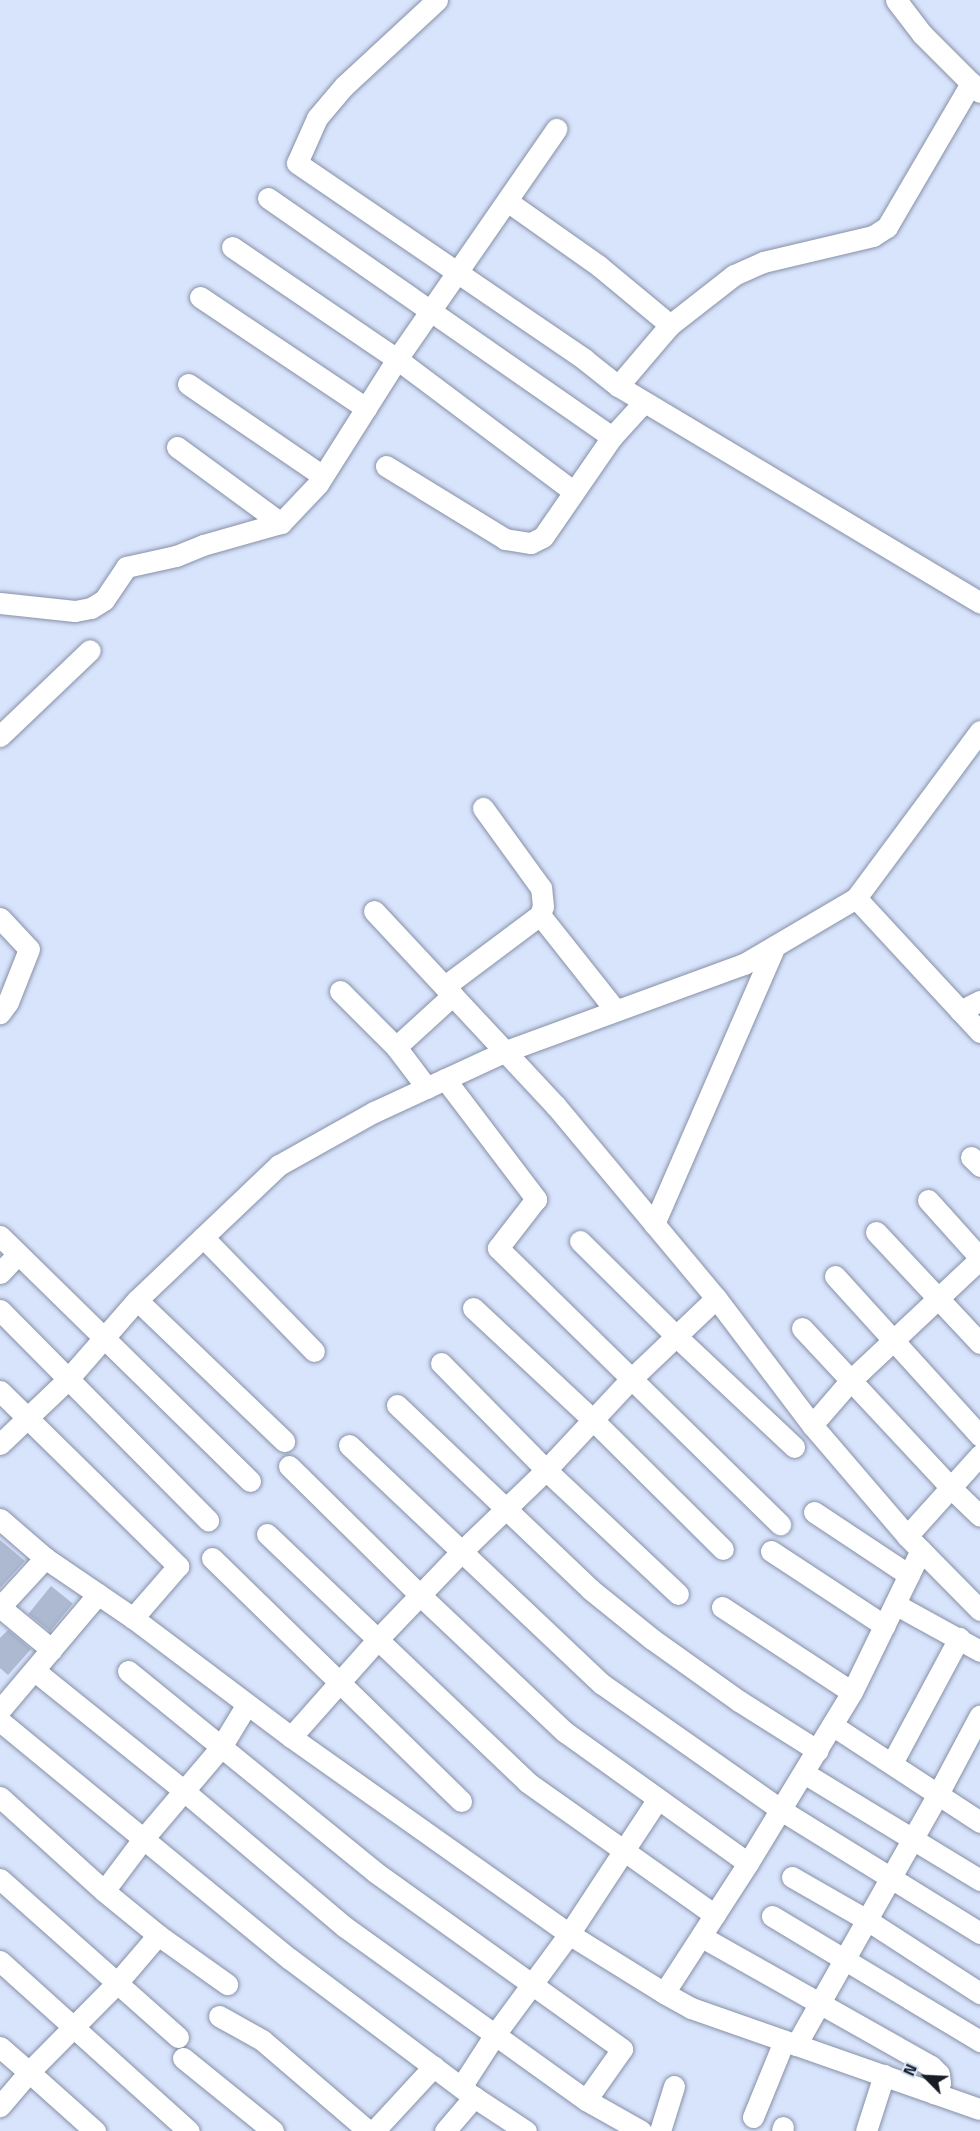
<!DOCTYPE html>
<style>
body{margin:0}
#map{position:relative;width:980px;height:2131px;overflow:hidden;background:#d8e3fc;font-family:"Titillium Web",sans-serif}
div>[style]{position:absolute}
.building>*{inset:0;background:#adb9d0;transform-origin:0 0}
.roads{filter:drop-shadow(0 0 2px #8691a7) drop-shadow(0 0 2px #8691a7)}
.minor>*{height:21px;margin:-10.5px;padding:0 10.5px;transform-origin:10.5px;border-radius:10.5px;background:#fff}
span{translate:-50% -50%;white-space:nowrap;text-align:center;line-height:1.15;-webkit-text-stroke:6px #d8e3fc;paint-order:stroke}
.north{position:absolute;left:896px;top:2047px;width:60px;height:60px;-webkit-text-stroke:4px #d8e3fc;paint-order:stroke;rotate:294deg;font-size:16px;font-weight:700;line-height:24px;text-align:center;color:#181d25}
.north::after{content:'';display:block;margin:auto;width:21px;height:27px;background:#181d25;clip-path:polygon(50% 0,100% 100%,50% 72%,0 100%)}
</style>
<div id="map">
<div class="building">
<i style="clip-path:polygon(0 1540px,25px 1561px,0 1588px)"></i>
<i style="left:51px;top:1586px;width:28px;height:36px;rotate:39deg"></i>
<i style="clip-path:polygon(8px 1630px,31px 1649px,8px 1675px,0 1668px,0 1638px)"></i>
</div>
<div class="roads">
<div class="minor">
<i style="left:437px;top:0;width:127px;rotate:137.2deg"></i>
<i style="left:344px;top:86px;width:42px;rotate:130.2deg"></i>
<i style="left:317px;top:118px;width:49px;rotate:114deg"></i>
<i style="left:297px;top:163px;width:348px;rotate:34.3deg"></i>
<i style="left:584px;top:359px;width:43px;rotate:38.5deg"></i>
<i style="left:618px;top:386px;width:422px;rotate:30.9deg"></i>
<i style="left:896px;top:0;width:43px;rotate:52.6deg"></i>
<i style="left:922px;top:34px;width:82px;rotate:45deg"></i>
<i style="left:268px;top:198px;width:419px;rotate:34.8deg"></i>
<i style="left:507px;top:201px;width:113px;rotate:35.2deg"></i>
<i style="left:599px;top:266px;width:92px;rotate:39.7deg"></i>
<i style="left:232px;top:247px;width:199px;rotate:34.2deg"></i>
<i style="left:397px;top:359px;width:221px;rotate:36.9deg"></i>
<i style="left:200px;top:297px;width:200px;rotate:33.8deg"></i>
<i style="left:188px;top:384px;width:163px;rotate:34.3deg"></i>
<i style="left:618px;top:386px;width:80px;rotate:-49.6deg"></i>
<i style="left:670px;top:325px;width:81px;rotate:-38deg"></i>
<i style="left:734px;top:275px;width:32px;rotate:-24deg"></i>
<i style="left:763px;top:262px;width:113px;rotate:-13.3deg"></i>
<i style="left:873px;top:236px;width:17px;rotate:-33deg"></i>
<i style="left:887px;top:227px;width:167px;rotate:-59.7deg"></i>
<i style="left:177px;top:447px;width:129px;rotate:36.2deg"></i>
<i style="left:386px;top:466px;width:140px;rotate:31.5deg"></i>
<i style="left:505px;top:539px;width:26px;rotate:9deg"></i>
<i style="left:531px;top:543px;width:13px;rotate:-27deg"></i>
<i style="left:543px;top:537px;width:121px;rotate:-55.4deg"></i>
<i style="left:612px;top:437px;width:47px;rotate:-47.6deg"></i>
<i style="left:0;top:603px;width:75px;rotate:6.1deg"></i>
<i style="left:75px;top:611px;width:16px;rotate:-11deg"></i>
<i style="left:91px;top:608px;width:15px;rotate:-32deg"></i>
<i style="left:104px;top:600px;width:40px;rotate:-56deg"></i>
<i style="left:126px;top:567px;width:51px;rotate:-12.4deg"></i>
<i style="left:176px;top:556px;width:29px;rotate:-22deg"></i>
<i style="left:203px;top:545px;width:81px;rotate:-15.8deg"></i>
<i style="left:281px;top:523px;width:54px;rotate:-46.5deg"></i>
<i style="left:318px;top:484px;width:148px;rotate:-57.7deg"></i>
<i style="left:397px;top:359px;width:280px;rotate:-55.3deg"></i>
<i style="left:0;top:736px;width:124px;rotate:-43.7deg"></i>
<i style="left:856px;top:898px;width:183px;rotate:47.2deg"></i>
<i style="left:374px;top:911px;width:267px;rotate:47deg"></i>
<i style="left:556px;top:1106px;width:250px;rotate:50.2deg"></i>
<i style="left:716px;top:1298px;width:159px;rotate:52.9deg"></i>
<i style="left:812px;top:1425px;width:146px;rotate:49.4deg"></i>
<i style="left:907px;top:1536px;width:104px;rotate:45.4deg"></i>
<i style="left:540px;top:915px;width:122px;rotate:51.6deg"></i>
<i style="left:0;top:918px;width:42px;rotate:46.9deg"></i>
<i style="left:29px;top:949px;width:57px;rotate:111.6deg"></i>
<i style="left:8px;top:1002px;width:14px;rotate:126deg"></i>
<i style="left:445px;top:986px;width:119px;rotate:-36.8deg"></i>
<i style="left:540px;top:915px;width:9px;rotate:-72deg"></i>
<i style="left:543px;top:906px;width:18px;rotate:-96deg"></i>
<i style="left:541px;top:888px;width:99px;rotate:-125.9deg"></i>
<i style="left:340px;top:991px;width:79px;rotate:45deg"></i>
<i style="left:960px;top:1011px;width:22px;rotate:-27deg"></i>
<i style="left:445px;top:1079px;width:151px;rotate:52.8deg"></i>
<i style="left:536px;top:1199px;width:62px;rotate:127.8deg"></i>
<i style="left:498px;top:1248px;width:395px;rotate:44.4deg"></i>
<i style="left:427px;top:1088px;width:51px;rotate:-127.1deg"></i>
<i style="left:396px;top:1047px;width:77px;rotate:-42.4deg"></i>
<i style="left:971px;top:1157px;width:13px;rotate:45deg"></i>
<i style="left:928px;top:1200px;width:78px;rotate:48.1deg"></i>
<i style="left:654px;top:1224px;width:303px;rotate:-66.5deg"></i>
<i style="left:876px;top:1232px;width:152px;rotate:46.9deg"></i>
<i style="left:0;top:1236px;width:350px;rotate:44.4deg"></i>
<i style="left:203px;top:1237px;width:159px;rotate:45.8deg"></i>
<i style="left:580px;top:1241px;width:135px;rotate:44.7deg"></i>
<i style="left:676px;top:1336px;width:162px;rotate:43.2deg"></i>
<i style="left:0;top:1273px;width:26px;rotate:-47deg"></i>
<i style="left:835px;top:1276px;width:216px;rotate:47.8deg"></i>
<i style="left:137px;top:1300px;width:204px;rotate:43.8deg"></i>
<i style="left:473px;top:1308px;width:164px;rotate:43deg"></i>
<i style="left:593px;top:1420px;width:183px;rotate:44.8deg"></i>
<i style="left:0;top:1310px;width:296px;rotate:45.3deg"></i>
<i style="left:802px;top:1328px;width:219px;rotate:47deg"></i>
<i style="left:951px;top:1488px;width:40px;rotate:44deg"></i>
<i style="left:441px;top:1363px;width:150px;rotate:45.5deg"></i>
<i style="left:546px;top:1470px;width:181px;rotate:43.2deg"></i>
<i style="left:0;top:1391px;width:250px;rotate:44.5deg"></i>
<i style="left:178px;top:1566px;width:69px;rotate:130.9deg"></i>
<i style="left:397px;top:1405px;width:267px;rotate:43.6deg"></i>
<i style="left:590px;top:1589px;width:80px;rotate:38.9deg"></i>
<i style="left:652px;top:1639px;width:107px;rotate:35.5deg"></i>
<i style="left:739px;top:1701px;width:93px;rotate:32.3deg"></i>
<i style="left:812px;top:1425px;width:60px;rotate:-49.1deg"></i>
<i style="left:851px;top:1380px;width:177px;rotate:-43.2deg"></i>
<i style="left:0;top:1444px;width:94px;rotate:-43.7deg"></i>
<i style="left:68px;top:1379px;width:105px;rotate:-48.9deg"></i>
<i style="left:137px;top:1300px;width:196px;rotate:-43.6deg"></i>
<i style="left:279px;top:1165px;width:109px;rotate:-29.2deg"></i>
<i style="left:374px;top:1112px;width:145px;rotate:-24.8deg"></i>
<i style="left:506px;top:1051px;width:253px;rotate:-20.1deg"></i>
<i style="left:744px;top:964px;width:130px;rotate:-30.5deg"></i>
<i style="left:856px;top:898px;width:208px;rotate:-53.4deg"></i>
<i style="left:349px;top:1445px;width:348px;rotate:43.4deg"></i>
<i style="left:602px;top:1684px;width:219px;rotate:35.1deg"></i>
<i style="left:781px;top:1810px;width:234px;rotate:31.7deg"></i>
<i style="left:289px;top:1466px;width:185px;rotate:44.6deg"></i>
<i style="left:421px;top:1596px;width:198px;rotate:43.4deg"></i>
<i style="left:565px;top:1732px;width:225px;rotate:35.6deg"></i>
<i style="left:814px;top:1512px;width:114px;rotate:33.6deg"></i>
<i style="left:0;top:1519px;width:60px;rotate:40.9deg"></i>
<i style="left:45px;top:1558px;width:107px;rotate:34.3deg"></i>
<i style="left:133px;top:1618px;width:198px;rotate:37deg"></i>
<i style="left:291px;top:1737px;width:341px;rotate:35.3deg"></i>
<i style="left:569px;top:1934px;width:112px;rotate:31.8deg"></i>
<i style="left:664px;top:1993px;width:31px;rotate:29deg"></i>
<i style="left:691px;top:2008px;width:306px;rotate:19.3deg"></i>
<i style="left:267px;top:1534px;width:359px;rotate:43.6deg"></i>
<i style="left:527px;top:1782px;width:230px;rotate:35.3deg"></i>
<i style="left:907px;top:1536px;width:109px;rotate:-48deg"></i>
<i style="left:771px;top:1551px;width:136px;rotate:33.3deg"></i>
<i style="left:212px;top:1558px;width:348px;rotate:44.3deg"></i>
<i style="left:895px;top:1604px;width:97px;rotate:28.9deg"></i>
<i style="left:0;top:1607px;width:67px;rotate:39.6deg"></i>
<i style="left:0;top:1607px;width:67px;rotate:-47.4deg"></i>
<i style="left:722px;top:1607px;width:155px;rotate:33.2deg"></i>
<i style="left:35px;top:1671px;width:191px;rotate:38.8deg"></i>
<i style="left:184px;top:1791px;width:211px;rotate:40.2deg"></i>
<i style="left:345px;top:1927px;width:297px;rotate:35.7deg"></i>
<i style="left:586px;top:2100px;width:63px;rotate:29.4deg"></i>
<i style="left:128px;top:1671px;width:318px;rotate:39.1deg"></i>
<i style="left:375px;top:1872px;width:304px;rotate:35.6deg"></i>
<i style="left:622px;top:2049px;width:62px;rotate:125.2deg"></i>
<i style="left:0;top:1710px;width:152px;rotate:-49.8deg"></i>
<i style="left:0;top:1721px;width:375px;rotate:39.4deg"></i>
<i style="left:290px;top:1959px;width:230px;rotate:36.9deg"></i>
<i style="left:474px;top:2097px;width:62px;rotate:33.2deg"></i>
<i style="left:832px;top:1725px;width:177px;rotate:33.2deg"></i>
<i style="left:291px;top:1737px;width:130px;rotate:-48.4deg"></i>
<i style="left:377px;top:1640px;width:123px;rotate:-46.3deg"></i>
<i style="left:462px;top:1551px;width:117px;rotate:-44deg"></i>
<i style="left:546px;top:1470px;width:125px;rotate:-47deg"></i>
<i style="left:631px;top:1379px;width:117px;rotate:-43.6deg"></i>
<i style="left:892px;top:1763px;width:142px;rotate:-61.8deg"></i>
<i style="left:804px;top:1773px;width:206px;rotate:31.3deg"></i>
<i style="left:0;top:1797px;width:140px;rotate:42.1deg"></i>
<i style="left:104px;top:1891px;width:70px;rotate:39.2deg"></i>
<i style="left:158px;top:1935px;width:65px;rotate:130.6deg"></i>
<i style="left:116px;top:1984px;width:124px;rotate:134.7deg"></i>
<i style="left:29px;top:2072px;width:89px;rotate:41.8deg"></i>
<i style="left:792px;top:1877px;width:86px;rotate:29.8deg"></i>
<i style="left:867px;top:1920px;width:135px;rotate:32.9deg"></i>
<i style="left:0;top:1879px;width:238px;rotate:41.6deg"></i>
<i style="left:104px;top:1891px;width:65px;rotate:-53.1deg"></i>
<i style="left:143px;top:1839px;width:121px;rotate:-49.7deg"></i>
<i style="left:221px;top:1747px;width:50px;rotate:-58.8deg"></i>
<i style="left:772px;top:1916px;width:243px;rotate:31deg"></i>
<i style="left:158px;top:1935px;width:85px;rotate:35.4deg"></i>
<i style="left:702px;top:1937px;width:263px;rotate:29.4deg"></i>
<i style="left:931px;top:2066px;width:11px;rotate:45deg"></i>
<i style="left:939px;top:2074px;width:9px;rotate:84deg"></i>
<i style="left:940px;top:2083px;width:12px;rotate:121deg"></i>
<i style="left:0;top:1961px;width:254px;rotate:42deg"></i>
<i style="left:664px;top:1993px;width:155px;rotate:-57.1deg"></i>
<i style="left:748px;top:1863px;width:200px;rotate:-58.7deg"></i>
<i style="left:852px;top:1692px;width:158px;rotate:-64.1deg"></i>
<i style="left:219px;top:2016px;width:49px;rotate:29.2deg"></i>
<i style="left:262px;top:2040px;width:140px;rotate:40.6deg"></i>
<i style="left:796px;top:2045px;width:288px;rotate:-60.5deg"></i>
<i style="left:938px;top:1794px;width:89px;rotate:-62deg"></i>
<i style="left:0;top:2047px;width:38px;rotate:41deg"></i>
<i style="left:29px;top:2072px;width:45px;rotate:130.5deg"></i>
<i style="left:183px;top:2058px;width:116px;rotate:39deg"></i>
<i style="left:461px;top:2087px;width:64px;rotate:-57.1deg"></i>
<i style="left:496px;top:2033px;width:123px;rotate:-53.6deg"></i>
<i style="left:569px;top:1934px;width:160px;rotate:-56.7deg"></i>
<i style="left:753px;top:2117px;width:82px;rotate:-67.8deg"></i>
<i style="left:374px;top:2131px;width:88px;rotate:-47.3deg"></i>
<i style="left:445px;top:2131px;width:45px;rotate:-49.5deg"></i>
<i style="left:660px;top:2131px;width:47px;rotate:-72.7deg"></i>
<i style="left:782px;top:2131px;width:4px;rotate:-76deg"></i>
<i style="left:866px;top:2131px;width:59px;rotate:-72.2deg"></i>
</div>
</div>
<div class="north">N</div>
</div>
